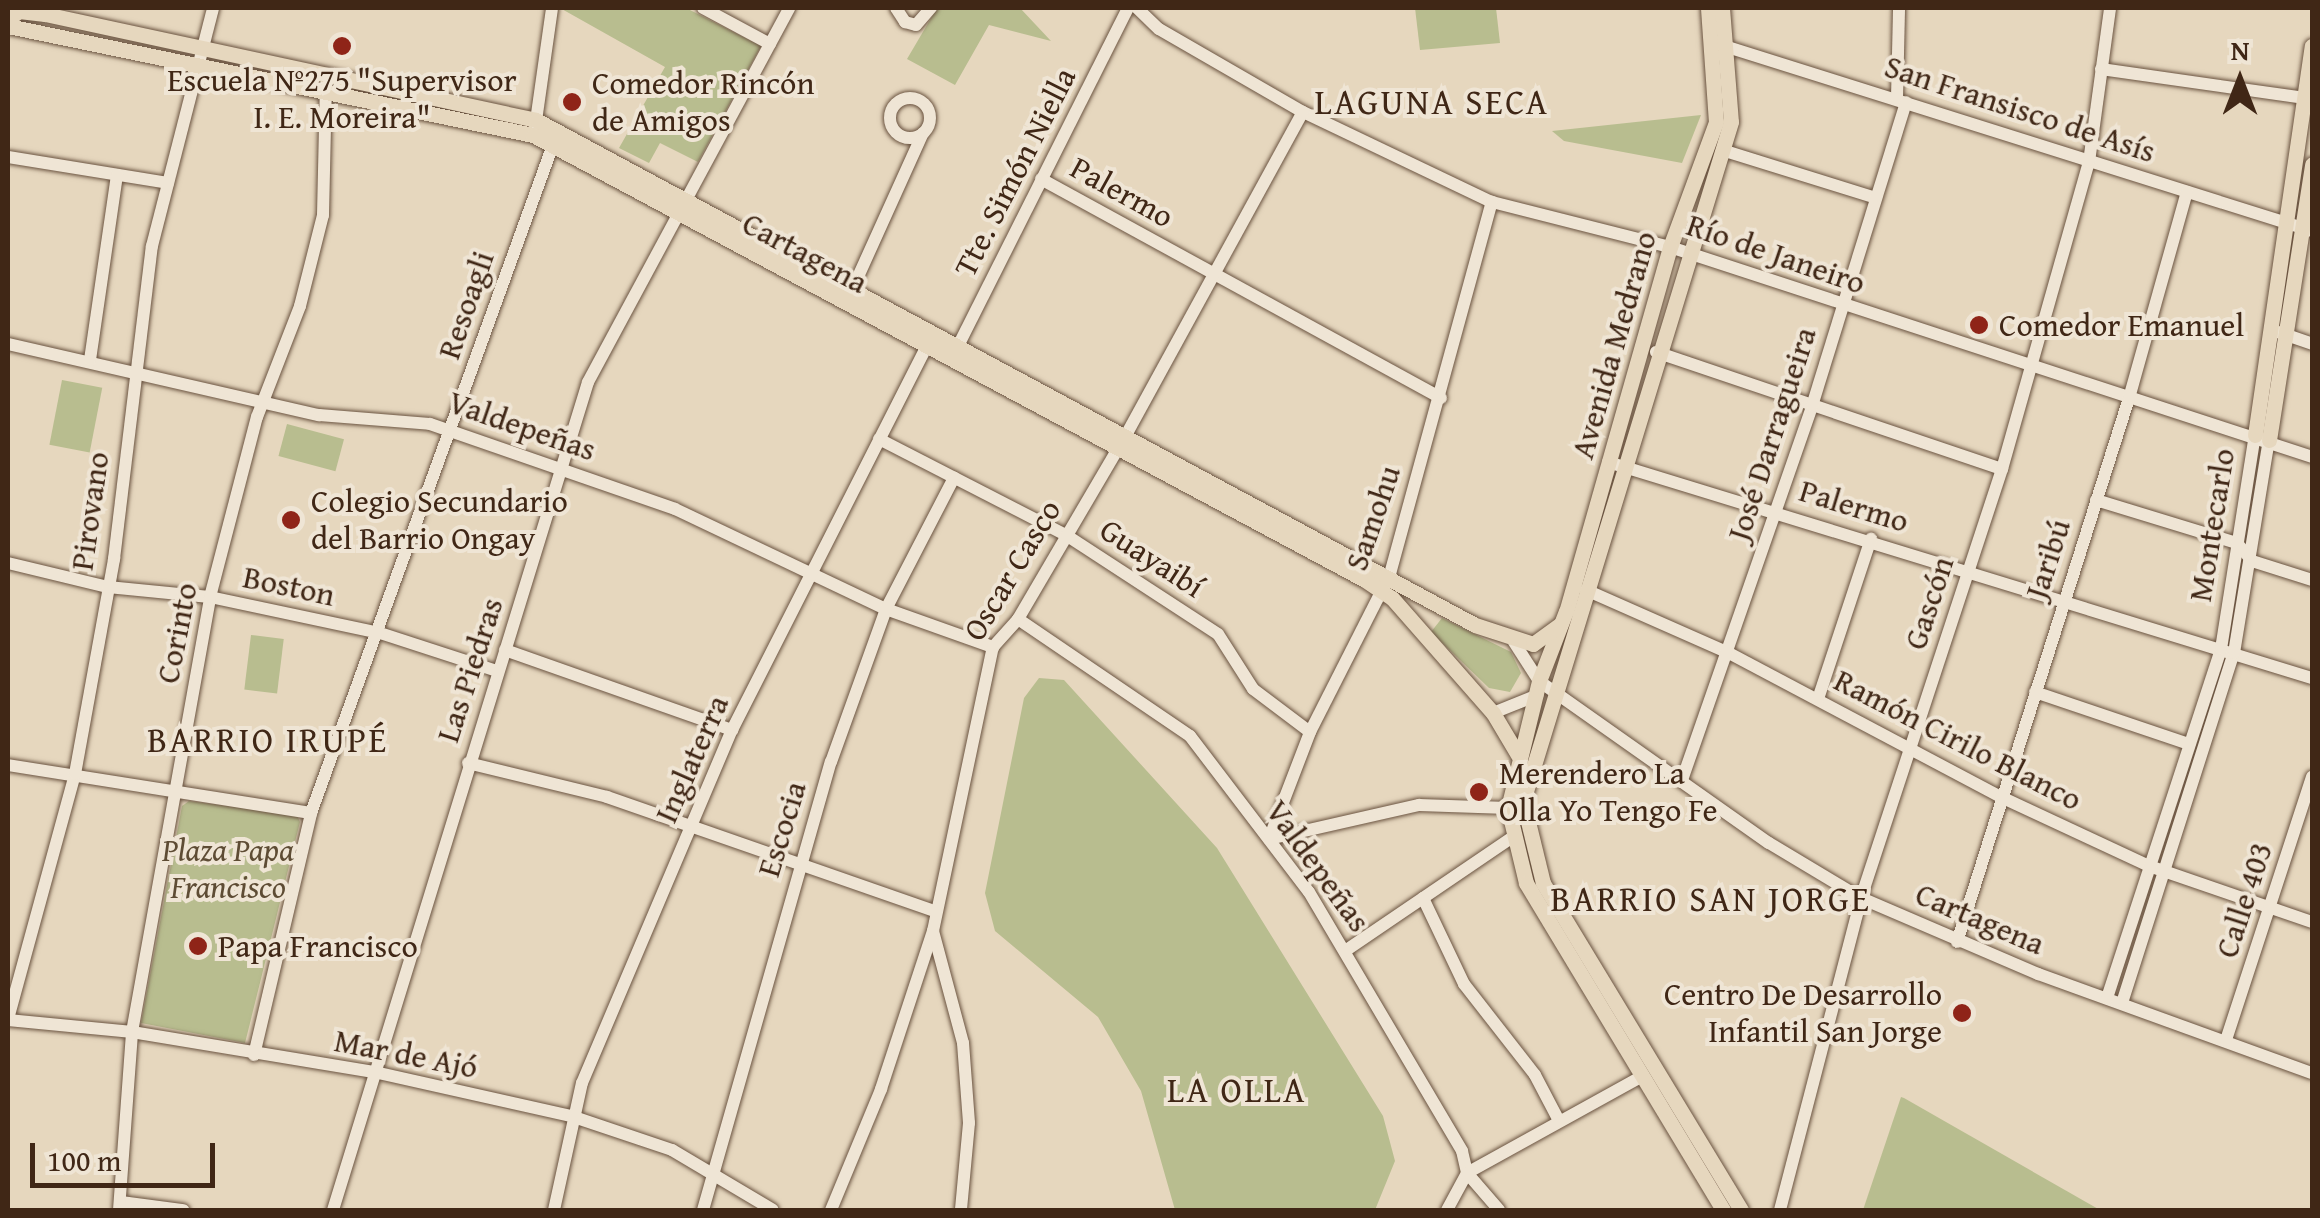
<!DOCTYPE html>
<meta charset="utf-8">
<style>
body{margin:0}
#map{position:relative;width:2320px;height:1218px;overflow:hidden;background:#e6d7be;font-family:"Gentium Book Plus",serif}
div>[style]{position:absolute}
.green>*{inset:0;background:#b8bd8f;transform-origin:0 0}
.roads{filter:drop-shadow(0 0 2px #6a5340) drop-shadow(0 0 2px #6a5340)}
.minor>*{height:12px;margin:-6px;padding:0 6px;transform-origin:6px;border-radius:6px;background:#efe5d5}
.minor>.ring{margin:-6px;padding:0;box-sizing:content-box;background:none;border:12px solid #efe5d5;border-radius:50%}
.major>*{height:15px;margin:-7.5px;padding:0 7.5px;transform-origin:7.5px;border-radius:7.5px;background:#e6d7be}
.dots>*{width:28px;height:28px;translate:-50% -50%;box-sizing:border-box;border:5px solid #efe5d5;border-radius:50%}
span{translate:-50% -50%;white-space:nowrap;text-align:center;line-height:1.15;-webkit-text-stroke:8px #efe5d5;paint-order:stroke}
.poi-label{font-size:32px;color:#402716}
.left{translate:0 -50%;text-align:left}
.right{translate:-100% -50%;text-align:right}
.street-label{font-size:32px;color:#402716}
.park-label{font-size:32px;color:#5e4c34;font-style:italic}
.neighbourhood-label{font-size:35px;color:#402716;letter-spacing:2.5px}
.frame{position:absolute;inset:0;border:10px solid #402716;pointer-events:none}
.north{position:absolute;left:2190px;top:30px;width:100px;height:100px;-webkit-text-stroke:8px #efe5d5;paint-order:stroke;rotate:0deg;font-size:28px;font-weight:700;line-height:40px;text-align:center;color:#402716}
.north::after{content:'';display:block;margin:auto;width:35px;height:45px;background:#402716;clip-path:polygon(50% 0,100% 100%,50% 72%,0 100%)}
.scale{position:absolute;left:30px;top:1143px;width:185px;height:45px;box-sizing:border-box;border:5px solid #402716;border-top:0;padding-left:12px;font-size:30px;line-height:35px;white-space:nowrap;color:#402716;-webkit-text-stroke:8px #efe5d5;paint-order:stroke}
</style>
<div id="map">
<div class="green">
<i style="clip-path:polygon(686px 8px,761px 46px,698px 162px,660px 143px,649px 163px,619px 148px,665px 67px,560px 8px)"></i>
<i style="clip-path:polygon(937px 8px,1020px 8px,1051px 41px,989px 25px,955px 85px,907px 59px)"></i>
<i style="clip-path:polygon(1415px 8px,1496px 8px,1500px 43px,1420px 50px)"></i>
<i style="clip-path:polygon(1701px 115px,1682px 163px,1564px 141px,1552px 131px)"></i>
<i style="left:62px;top:380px;width:41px;height:66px;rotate:11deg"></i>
<i style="left:287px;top:424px;width:59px;height:33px;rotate:15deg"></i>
<i style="clip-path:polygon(1442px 618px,1511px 652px,1521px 673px,1510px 692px,1489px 688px,1431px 632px)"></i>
<i style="left:251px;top:635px;width:33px;height:55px;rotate:7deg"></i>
<i style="clip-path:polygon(1039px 678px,1064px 680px,1217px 848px,1383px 1116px,1395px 1161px,1375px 1210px,1175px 1210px,1141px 1091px,1098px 1017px,995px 931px,985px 893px,1024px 698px)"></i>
<i style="clip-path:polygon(189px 801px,297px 815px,300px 822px,245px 1043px,141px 1023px,182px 806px)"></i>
<i style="clip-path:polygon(1901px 1097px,1904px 1098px,2100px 1210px,1863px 1210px)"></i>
</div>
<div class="roads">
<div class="minor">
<i style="left:703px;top:8px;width:76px;rotate:28.2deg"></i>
<i style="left:896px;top:8px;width:17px;rotate:57deg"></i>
<i style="left:905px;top:22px;width:11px;rotate:15deg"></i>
<i style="left:916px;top:25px;width:23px;rotate:-49deg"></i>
<i style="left:1137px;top:8px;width:30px;rotate:44deg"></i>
<i style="left:1159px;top:29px;width:166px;rotate:30deg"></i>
<i style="left:1303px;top:112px;width:209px;rotate:25.5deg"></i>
<i style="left:1492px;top:202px;width:184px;rotate:14.2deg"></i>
<i style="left:1670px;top:247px;width:675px;rotate:18.11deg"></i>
<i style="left:1718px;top:44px;width:623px;rotate:17.47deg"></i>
<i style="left:2101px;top:69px;width:206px;rotate:8.1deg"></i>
<i style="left:1897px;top:98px;width:90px;rotate:-88.7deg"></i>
<i class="ring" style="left:890px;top:98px;width:28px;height:28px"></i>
<i style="left:535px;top:128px;width:121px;rotate:-81.9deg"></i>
<i style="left:1722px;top:150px;width:161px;rotate:17.3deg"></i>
<i style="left:8px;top:157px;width:162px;rotate:9.2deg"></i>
<i style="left:1041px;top:179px;width:456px;rotate:28.7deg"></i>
<i style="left:848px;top:299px;width:182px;rotate:-65.7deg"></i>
<i style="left:2278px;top:332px;width:36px;rotate:19deg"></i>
<i style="left:8px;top:344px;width:319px;rotate:12.9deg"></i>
<i style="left:319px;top:415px;width:111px;rotate:4.6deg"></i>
<i style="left:430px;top:424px;width:259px;rotate:19.1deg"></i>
<i style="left:675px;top:509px;width:233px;rotate:25.4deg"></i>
<i style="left:886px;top:609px;width:114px;rotate:19.6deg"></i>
<i style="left:1656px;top:352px;width:365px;rotate:18.7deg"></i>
<i style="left:954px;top:354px;width:387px;rotate:-63.3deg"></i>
<i style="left:90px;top:360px;width:187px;rotate:-81.7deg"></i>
<i style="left:879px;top:439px;width:210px;rotate:27.2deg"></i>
<i style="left:1066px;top:535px;width:181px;rotate:33.1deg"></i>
<i style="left:1218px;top:634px;width:65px;rotate:57.5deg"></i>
<i style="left:1253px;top:689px;width:71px;rotate:37deg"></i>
<i style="left:1608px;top:462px;width:736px;rotate:17.06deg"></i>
<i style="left:2096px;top:500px;width:147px;rotate:17deg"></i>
<i style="left:2237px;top:543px;width:23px;rotate:50deg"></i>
<i style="left:2252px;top:561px;width:63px;rotate:17.6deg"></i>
<i style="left:8px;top:563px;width:103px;rotate:13.5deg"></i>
<i style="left:108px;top:587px;width:102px;rotate:5.6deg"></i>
<i style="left:210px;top:597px;width:174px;rotate:12deg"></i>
<i style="left:380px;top:633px;width:123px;rotate:18deg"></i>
<i style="left:1586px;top:590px;width:156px;rotate:23.8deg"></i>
<i style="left:1729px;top:653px;width:308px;rotate:27.9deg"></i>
<i style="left:2001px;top:797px;width:163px;rotate:25deg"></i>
<i style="left:2149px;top:866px;width:172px;rotate:19deg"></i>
<i style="left:1018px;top:619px;width:208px;rotate:34.2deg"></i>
<i style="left:1190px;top:736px;width:196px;rotate:52.7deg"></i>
<i style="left:1309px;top:892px;width:301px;rotate:59.4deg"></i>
<i style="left:1462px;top:1151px;width:23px;rotate:77deg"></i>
<i style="left:1467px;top:1173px;width:49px;rotate:49.1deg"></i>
<i style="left:1514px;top:642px;width:46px;rotate:57.3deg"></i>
<i style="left:1539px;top:681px;width:281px;rotate:35.2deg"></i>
<i style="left:1769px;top:843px;width:107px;rotate:30.9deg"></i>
<i style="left:1861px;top:898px;width:193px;rotate:23.2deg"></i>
<i style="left:2038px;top:974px;width:291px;rotate:19.9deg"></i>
<i style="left:505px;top:650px;width:241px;rotate:19.4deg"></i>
<i style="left:2035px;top:692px;width:163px;rotate:18.7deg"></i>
<i style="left:1818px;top:699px;width:169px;rotate:-71.7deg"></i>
<i style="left:1493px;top:713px;width:48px;rotate:-21.8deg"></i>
<i style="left:468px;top:763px;width:143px;rotate:13.7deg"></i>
<i style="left:607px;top:797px;width:347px;rotate:19.2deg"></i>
<i style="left:8px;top:765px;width:307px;rotate:9deg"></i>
<i style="left:1682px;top:780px;width:396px;rotate:-70.8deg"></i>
<i style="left:1812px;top:406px;width:318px;rotate:-72.8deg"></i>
<i style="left:1269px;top:839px;width:115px;rotate:-69deg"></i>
<i style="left:1310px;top:732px;width:177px;rotate:-63.1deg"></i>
<i style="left:1390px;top:574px;width:386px;rotate:-74.7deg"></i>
<i style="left:1269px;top:839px;width:154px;rotate:-12.8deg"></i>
<i style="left:1419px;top:805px;width:89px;rotate:1.9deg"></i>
<i style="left:1423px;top:898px;width:95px;rotate:64.5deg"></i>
<i style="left:1464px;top:984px;width:115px;rotate:52deg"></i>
<i style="left:1535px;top:1075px;width:52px;rotate:62.4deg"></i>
<i style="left:933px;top:931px;width:116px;rotate:75deg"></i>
<i style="left:963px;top:1043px;width:80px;rotate:85.7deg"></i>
<i style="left:969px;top:1123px;width:87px;rotate:95.3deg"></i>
<i style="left:1957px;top:942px;width:571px;rotate:-72.45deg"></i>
<i style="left:2129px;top:398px;width:214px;rotate:-74.3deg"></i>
<i style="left:1345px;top:951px;width:199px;rotate:-34.2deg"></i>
<i style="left:2107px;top:998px;width:367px;rotate:-71.9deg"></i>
<i style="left:2221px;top:649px;width:217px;rotate:-81deg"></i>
<i style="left:2122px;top:1003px;width:367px;rotate:-72.3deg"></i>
<i style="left:2234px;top:653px;width:216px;rotate:-80.7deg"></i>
<i style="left:8px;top:1019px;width:254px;rotate:-74.7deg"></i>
<i style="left:75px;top:774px;width:219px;rotate:-79.7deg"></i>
<i style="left:114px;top:559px;width:315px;rotate:-83.1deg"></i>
<i style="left:152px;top:246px;width:246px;rotate:-75.6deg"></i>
<i style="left:8px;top:1020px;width:125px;rotate:5.5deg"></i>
<i style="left:132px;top:1032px;width:245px;rotate:9.4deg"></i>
<i style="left:374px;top:1072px;width:202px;rotate:12.6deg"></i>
<i style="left:571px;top:1116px;width:107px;rotate:18.6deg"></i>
<i style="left:672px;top:1150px;width:117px;rotate:30.7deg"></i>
<i style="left:2226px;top:1040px;width:277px;rotate:-71.9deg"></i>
<i style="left:254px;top:1055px;width:249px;rotate:-76.7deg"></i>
<i style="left:311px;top:813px;width:710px;rotate:-70.09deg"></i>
<i style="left:121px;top:1202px;width:63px;rotate:7.4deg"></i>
<i style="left:119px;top:1210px;width:178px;rotate:-85.8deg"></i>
<i style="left:132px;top:1032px;width:442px;rotate:-79.8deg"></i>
<i style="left:210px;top:597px;width:186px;rotate:-75.4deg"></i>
<i style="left:257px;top:417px;width:119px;rotate:-68.8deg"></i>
<i style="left:300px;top:306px;width:94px;rotate:-75.8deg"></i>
<i style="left:323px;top:215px;width:131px;rotate:-88.7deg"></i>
<i style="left:333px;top:1210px;width:866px;rotate:-72.88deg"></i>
<i style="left:588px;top:382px;width:425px;rotate:-61.7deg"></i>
<i style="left:554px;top:1210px;width:130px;rotate:-77.6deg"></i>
<i style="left:582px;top:1083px;width:384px;rotate:-67deg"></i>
<i style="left:732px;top:730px;width:429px;rotate:-63.1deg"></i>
<i style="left:703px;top:1210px;width:466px;rotate:-74.1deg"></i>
<i style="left:831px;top:762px;width:163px;rotate:-70.2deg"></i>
<i style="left:886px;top:609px;width:148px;rotate:-62.6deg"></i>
<i style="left:831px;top:1210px;width:131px;rotate:-67.5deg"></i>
<i style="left:881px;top:1089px;width:166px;rotate:-71.8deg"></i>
<i style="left:933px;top:931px;width:290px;rotate:-78.1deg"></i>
<i style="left:993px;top:647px;width:38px;rotate:-48deg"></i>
<i style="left:1018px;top:619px;width:213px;rotate:-59.6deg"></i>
<i style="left:1126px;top:435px;width:368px;rotate:-61.3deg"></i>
<i style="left:1447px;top:1210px;width:42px;rotate:-61.6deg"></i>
<i style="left:1467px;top:1173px;width:201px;rotate:-28.9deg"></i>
<i style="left:1780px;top:1210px;width:322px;rotate:-75.4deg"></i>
<i style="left:1861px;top:898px;width:452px;rotate:-71.8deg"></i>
<i style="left:2002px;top:469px;width:319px;rotate:-74.2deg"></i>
<i style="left:2089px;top:162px;width:155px;rotate:-82.2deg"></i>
</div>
<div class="major">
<i style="left:1708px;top:8px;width:114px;rotate:86deg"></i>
<i style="left:1716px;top:122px;width:133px;rotate:110.2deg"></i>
<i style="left:1670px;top:247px;width:379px;rotate:105.9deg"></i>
<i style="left:1566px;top:611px;width:75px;rotate:111.1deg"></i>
<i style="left:1539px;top:681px;width:131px;rotate:103.7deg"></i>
<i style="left:1508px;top:808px;width:77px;rotate:76.5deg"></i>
<i style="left:1526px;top:883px;width:382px;rotate:58.9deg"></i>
<i style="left:1722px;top:8px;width:114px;rotate:85.5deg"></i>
<i style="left:1731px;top:122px;width:710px;rotate:107.03deg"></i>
<i style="left:1523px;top:801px;width:84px;rotate:76.3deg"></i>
<i style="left:1543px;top:883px;width:382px;rotate:58.8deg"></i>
<i style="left:8px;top:19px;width:14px;rotate:-36deg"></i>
<i style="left:19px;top:11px;width:26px;rotate:7deg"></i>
<i style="left:45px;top:14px;width:502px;rotate:12.18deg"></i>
<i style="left:536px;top:120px;width:1066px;rotate:28.27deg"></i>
<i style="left:1475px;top:625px;width:61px;rotate:18.1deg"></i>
<i style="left:1533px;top:644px;width:34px;rotate:-36deg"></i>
<i style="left:8px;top:26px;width:536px;rotate:11.73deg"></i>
<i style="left:533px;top:135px;width:944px;rotate:28.14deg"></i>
<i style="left:1365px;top:580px;width:32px;rotate:34deg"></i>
<i style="left:1392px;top:598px;width:153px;rotate:48.7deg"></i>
<i style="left:1493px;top:713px;width:49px;rotate:59.2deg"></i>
<i style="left:2255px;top:435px;width:393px;rotate:-81.7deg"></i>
<i style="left:2269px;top:440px;width:279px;rotate:-81.1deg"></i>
</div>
</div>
<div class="dots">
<i style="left:342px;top:46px;background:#8f2418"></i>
<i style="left:572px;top:102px;background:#8f2418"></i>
<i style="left:1979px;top:325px;background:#8f2418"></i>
<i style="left:291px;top:520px;background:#8f2418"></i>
<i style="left:1479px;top:792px;background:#8f2418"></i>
<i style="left:198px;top:946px;background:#8f2418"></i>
<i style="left:1962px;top:1013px;background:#8f2418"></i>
</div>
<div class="poi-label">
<span style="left:342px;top:99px">Escuela Nº275 "Supervisor<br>I. E. Moreira"</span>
<span class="left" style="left:592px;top:102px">Comedor Rincón<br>de Amigos</span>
<span class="left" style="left:1999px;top:325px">Comedor Emanuel</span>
<span class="left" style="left:311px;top:520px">Colegio Secundario<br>del Barrio Ongay</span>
<span class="left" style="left:1499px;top:792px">Merendero La<br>Olla Yo Tengo Fe</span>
<span class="left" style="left:218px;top:946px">Papa Francisco</span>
<span class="right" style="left:1942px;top:1013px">Centro De Desarrollo<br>Infantil San Jorge</span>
</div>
<div class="street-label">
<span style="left:2020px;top:109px;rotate:18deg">San Fransisco de Asís</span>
<span style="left:1015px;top:172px;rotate:-63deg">Tte. Simón Niella</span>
<span style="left:1122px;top:192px;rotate:29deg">Palermo</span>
<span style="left:805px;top:253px;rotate:28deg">Cartagena</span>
<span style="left:1776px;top:254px;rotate:19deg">Río de Janeiro</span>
<span style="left:466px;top:305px;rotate:-71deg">Resoagli</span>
<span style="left:1614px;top:345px;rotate:-74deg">Avenida Medrano</span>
<span style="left:522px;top:426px;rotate:19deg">Valdepeñas</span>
<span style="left:1772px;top:434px;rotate:-72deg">José Darragueira</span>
<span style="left:1854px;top:506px;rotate:17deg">Palermo</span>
<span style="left:90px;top:511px;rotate:-82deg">Pirovano</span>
<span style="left:1373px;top:518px;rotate:-71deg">Samohu</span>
<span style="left:2212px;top:525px;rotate:-81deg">Montecarlo</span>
<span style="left:1152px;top:558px;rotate:33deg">Guayaibí</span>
<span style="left:2048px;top:559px;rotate:-72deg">Jaribú</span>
<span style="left:1012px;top:570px;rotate:-59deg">Oscar Casco</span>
<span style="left:289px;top:586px;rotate:12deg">Boston</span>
<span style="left:1929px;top:603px;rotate:-72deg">Gascón</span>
<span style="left:177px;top:633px;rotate:-79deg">Corinto</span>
<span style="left:470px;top:670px;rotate:-72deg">Las Piedras</span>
<span style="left:1958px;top:740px;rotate:27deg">Ramón Cirilo Blanco</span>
<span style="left:692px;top:759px;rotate:-66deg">Inglaterra</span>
<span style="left:782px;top:829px;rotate:-73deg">Escocia</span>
<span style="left:1318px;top:866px;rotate:54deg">Valdepeñas</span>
<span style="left:2244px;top:900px;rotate:-72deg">Calle 403</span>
<span style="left:1980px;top:919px;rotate:23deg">Cartagena</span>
<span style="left:406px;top:1054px;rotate:11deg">Mar de Ajó</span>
</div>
<div class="park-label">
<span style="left:228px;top:869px">Plaza Papa<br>Francisco</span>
</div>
<div class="neighbourhood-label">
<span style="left:1432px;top:102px">LAGUNA SECA</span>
<span style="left:268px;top:740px">BARRIO IRUPÉ</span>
<span style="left:1711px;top:899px">BARRIO SAN JORGE</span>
<span style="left:1237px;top:1090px">LA OLLA</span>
</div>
<div class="frame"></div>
<div class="north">N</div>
<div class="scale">100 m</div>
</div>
